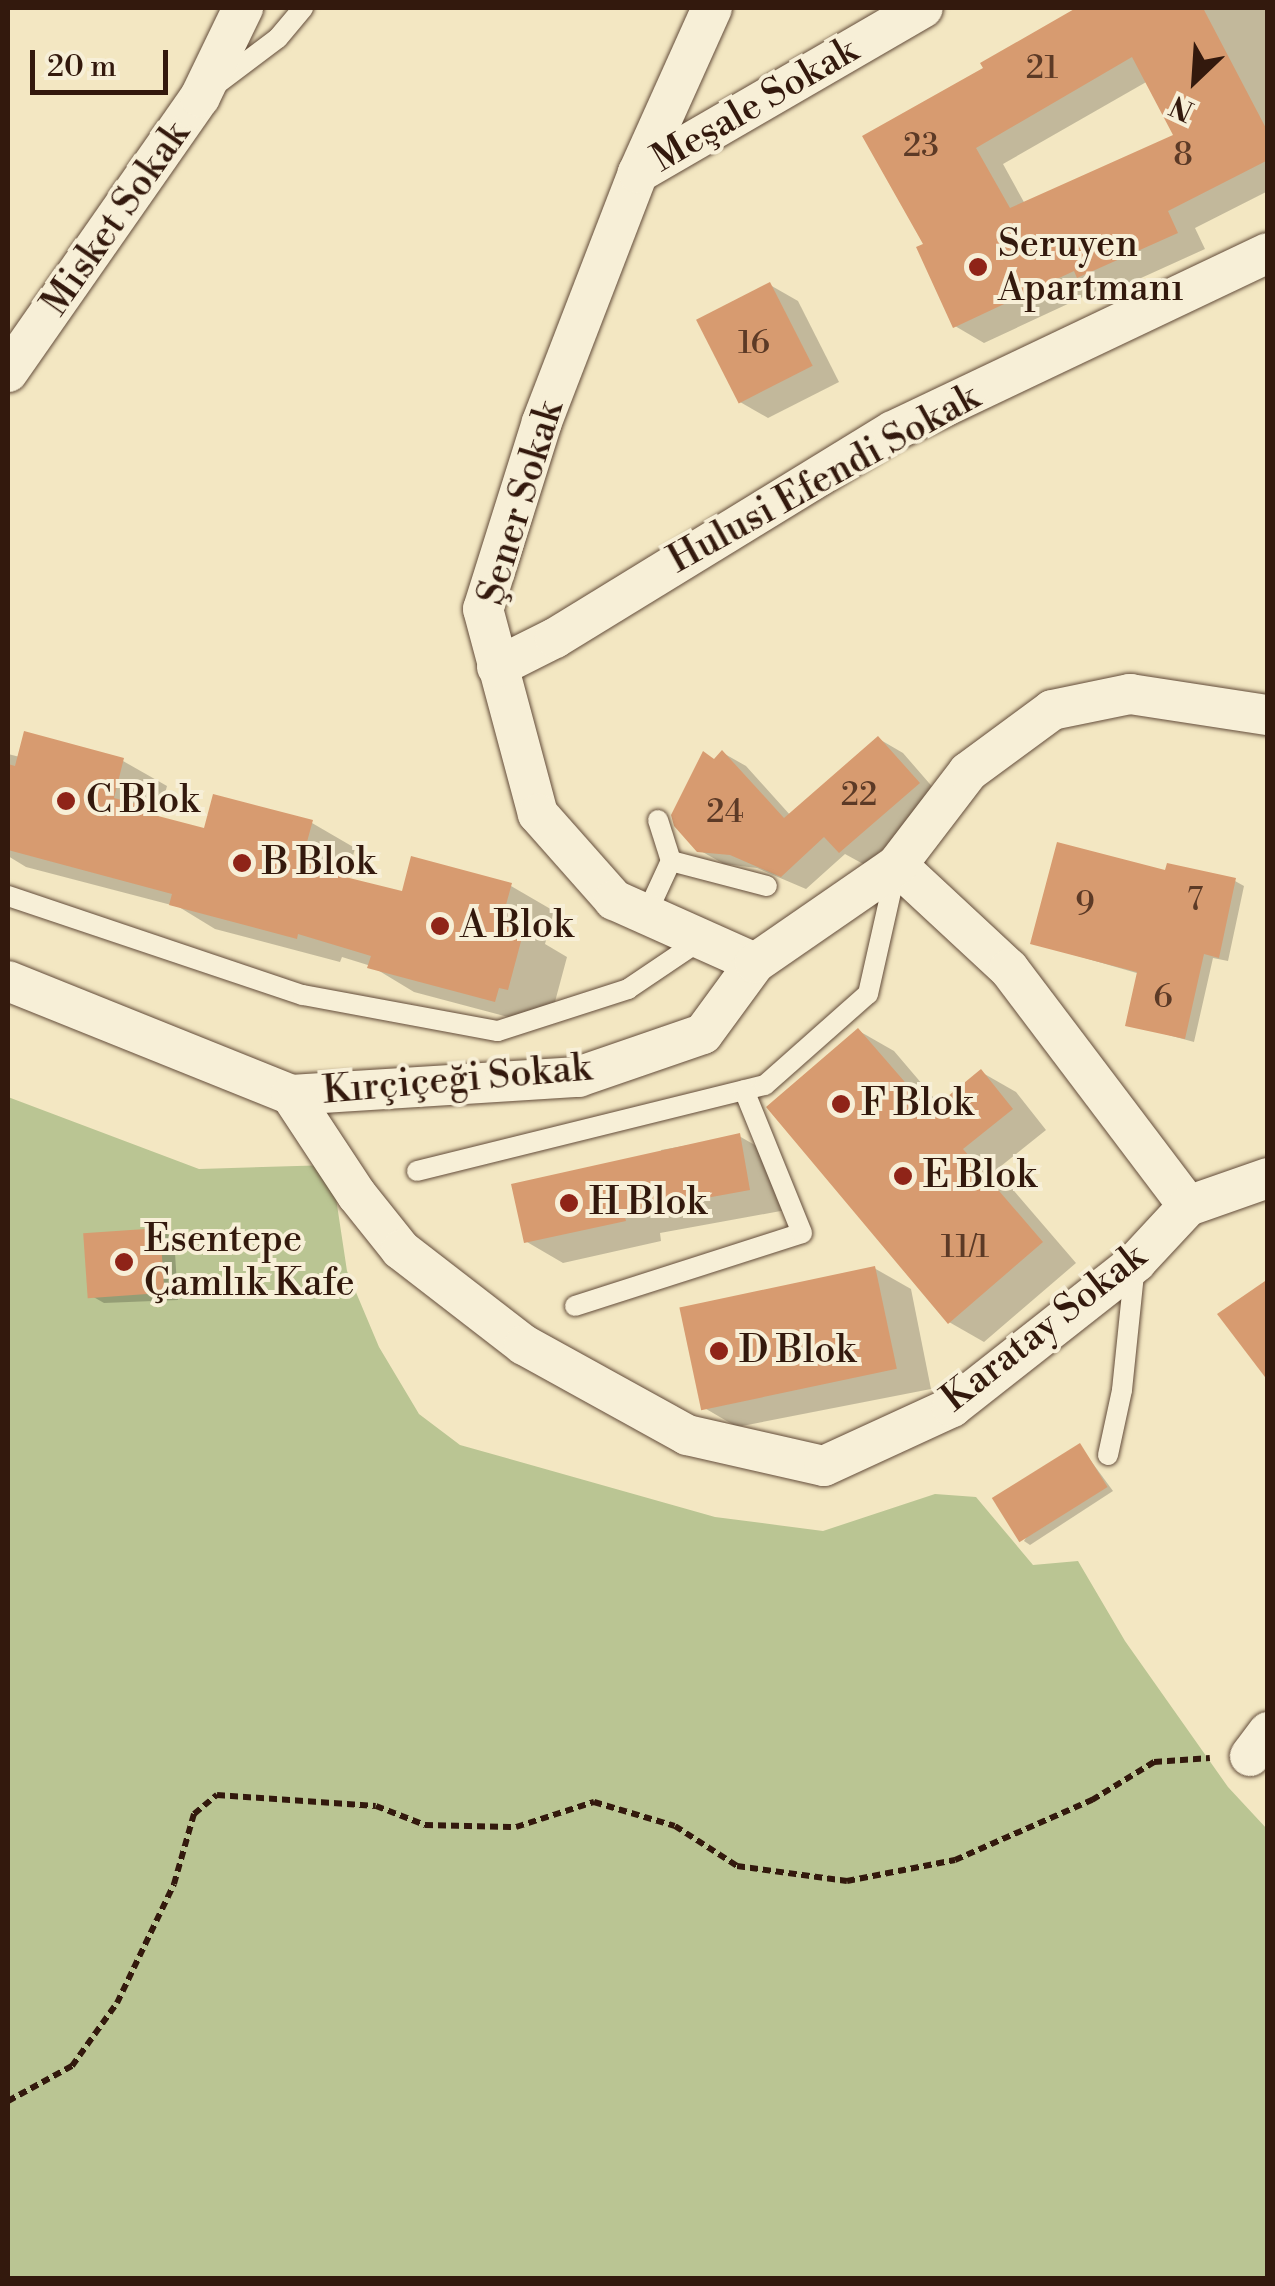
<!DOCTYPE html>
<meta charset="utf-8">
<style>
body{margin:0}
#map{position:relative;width:1275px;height:2286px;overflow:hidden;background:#f3e7c2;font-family:"Libre Bodoni",serif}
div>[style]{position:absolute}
.green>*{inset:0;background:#bac593}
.shadow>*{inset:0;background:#0003}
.building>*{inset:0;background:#d79b70;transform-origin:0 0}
.path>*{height:6px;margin-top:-3px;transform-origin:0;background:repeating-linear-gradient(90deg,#33190d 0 8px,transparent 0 13px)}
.roads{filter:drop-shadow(0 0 2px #634c3a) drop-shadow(0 0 2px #634c3a)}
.service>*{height:20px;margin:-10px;padding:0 10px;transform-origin:10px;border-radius:10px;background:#f7efd7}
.minor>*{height:40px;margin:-20px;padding:0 20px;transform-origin:20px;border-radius:20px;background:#f7efd7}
.dots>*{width:28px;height:28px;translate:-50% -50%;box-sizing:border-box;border:5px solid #f7efd7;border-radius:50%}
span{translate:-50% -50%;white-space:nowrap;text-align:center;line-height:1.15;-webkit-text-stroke:8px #f7efd7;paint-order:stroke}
.number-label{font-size:32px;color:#5c3a26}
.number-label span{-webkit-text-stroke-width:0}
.street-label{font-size:38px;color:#33190d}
.poi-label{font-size:38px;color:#33190d}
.left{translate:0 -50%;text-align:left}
.frame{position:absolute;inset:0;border:10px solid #33190d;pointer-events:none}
.north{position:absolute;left:1145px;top:30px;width:100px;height:100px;-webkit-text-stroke:8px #f7efd7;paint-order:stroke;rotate:205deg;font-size:28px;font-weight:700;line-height:40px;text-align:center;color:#33190d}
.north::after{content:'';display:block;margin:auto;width:35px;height:45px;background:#33190d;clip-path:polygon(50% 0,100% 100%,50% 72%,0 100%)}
.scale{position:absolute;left:30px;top:50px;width:138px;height:45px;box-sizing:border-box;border:5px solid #33190d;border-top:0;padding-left:12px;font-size:30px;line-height:35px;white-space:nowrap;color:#33190d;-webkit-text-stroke:8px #f7efd7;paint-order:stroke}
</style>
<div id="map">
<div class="green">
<i style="clip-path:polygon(8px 1097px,199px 1169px,331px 1165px,347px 1271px,379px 1347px,419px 1414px,460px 1445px,715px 1517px,823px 1531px,935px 1494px,976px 1497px,1033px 1565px,1078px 1561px,1125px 1641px,1228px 1787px,1267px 1829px,1267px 2278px,8px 2278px)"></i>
</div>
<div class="shadow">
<i style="clip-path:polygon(evenodd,1081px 8px,1268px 8px,1268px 191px,1195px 228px,1205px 249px,1108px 293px,1100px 289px,984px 343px,955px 326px,926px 245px,987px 69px,984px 64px,1081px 8px,1148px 81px,1176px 137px,1025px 204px,1003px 164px,1148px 81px)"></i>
<i style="clip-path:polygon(770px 285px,798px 301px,839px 382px,768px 418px,740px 402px)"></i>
<i style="clip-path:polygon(26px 734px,123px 761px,167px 786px,158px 819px,205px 831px,312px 823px,355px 848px,347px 880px,404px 894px,511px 886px,554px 911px,545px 944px,567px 957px,552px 1013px,538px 1025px,414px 992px,371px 966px,342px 957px,340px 962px,215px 929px,179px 907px,26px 867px,8px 856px,8px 754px,20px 757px)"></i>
<i style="clip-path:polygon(879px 739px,903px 753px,942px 798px,865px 865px,845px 854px,806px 889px,757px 868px,724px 864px,699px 850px,716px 762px,723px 753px,746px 766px,791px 816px)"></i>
<i style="clip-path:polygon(1167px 873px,1235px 881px,1244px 886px,1228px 961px,1213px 958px,1194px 1042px,1128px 1024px,1140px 974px,1033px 943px)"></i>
<i style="clip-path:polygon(859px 1031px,894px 1051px,940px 1105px,981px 1072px,1016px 1092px,1046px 1130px,996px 1170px,1076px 1263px,984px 1342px,949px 1322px)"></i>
<i style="clip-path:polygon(739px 1136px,776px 1157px,786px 1210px,660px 1233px,661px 1241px,563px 1263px,527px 1242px,662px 1154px,661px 1150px)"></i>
<i style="clip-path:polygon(160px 1230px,174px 1238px,178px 1300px,104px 1303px,90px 1295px)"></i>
<i style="clip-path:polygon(874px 1268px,911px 1289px,931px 1389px,737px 1427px,701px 1406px)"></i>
<i style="clip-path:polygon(1080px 1446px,1113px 1491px,1030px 1545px,1024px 1541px)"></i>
</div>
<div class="building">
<i style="clip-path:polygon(evenodd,1076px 8px,1203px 8px,1268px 132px,1268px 160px,1168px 211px,1178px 233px,1077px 278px,1074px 271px,953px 328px,916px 247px,923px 244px,862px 136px,983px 68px,980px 63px,1076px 8px,1132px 57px,1173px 135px,1010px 208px,976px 148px,1132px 57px)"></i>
<i style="left:770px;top:282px;width:94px;height:83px;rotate:63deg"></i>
<i style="clip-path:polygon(24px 731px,124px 758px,114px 798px,137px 804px,135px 810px,204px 828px,213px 794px,313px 820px,302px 860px,326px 867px,325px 872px,402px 891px,411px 856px,512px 883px,501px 923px,524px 930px,508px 990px,499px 988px,495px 1002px,367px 968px,371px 956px,298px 934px,297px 939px,169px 905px,172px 894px,8px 850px,8px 764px,15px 766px)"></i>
<i style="clip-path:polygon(878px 736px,920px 783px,839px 853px,824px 837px,781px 877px,730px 855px,697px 852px,674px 826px,671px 815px,703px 751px,714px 759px,722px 750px,784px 818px)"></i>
<i style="clip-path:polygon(1057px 842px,1165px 870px,1167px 863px,1236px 878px,1219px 958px,1204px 954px,1185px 1039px,1125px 1026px,1137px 972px,1030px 944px)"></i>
<i style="clip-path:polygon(858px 1028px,930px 1111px,981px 1069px,1013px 1109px,963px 1149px,1043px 1242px,948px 1324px,766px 1107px)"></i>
<i style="clip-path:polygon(740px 1133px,750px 1190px,624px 1213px,626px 1221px,524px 1243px,511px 1184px)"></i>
<i style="left:160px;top:1228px;width:65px;height:77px;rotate:86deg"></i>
<i style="left:875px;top:1266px;width:105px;height:200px;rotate:78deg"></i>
<i style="clip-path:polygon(1268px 1279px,1268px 1381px,1217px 1314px)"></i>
<i style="left:1080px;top:1443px;width:52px;height:104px;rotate:58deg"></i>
</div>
<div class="path">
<i style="left:8px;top:2101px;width:73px;rotate:-28.7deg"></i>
<i style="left:72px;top:2066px;width:77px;rotate:-54.5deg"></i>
<i style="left:117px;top:2003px;width:132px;rotate:-64.4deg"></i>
<i style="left:174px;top:1884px;width:73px;rotate:-74.1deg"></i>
<i style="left:194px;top:1814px;width:30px;rotate:-40deg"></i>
<i style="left:217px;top:1795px;width:159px;rotate:4deg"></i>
<i style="left:376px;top:1806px;width:53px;rotate:21.2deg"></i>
<i style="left:425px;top:1825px;width:91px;rotate:1.3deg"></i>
<i style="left:516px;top:1827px;width:82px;rotate:-17.8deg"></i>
<i style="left:594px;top:1802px;width:84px;rotate:16.5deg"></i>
<i style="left:675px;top:1826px;width:74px;rotate:32.8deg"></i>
<i style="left:737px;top:1866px;width:111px;rotate:7.8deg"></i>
<i style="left:847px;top:1881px;width:110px;rotate:-11deg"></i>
<i style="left:955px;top:1860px;width:150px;rotate:-23.7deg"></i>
<i style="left:1092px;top:1800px;width:73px;rotate:-31.5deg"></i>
<i style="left:1154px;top:1762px;width:56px;rotate:-4.1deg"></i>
</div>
<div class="roads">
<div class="service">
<i style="left:213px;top:87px;width:81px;rotate:-37deg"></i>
<i style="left:278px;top:38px;width:39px;rotate:-50deg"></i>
<i style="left:658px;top:820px;width:43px;rotate:72.4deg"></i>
<i style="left:8px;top:896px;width:311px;rotate:18.6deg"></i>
<i style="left:303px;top:995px;width:198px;rotate:10.5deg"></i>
<i style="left:498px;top:1031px;width:137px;rotate:-17.9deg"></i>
<i style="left:628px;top:989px;width:89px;rotate:-34deg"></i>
<i style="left:646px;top:915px;width:60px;rotate:-65.2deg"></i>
<i style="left:671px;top:861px;width:99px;rotate:14.6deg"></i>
<i style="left:417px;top:1171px;width:358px;rotate:-13.9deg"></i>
<i style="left:765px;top:1085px;width:137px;rotate:-41.5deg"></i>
<i style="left:868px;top:994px;width:127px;rotate:-77.3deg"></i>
<i style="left:575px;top:1306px;width:238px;rotate:-17.8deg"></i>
<i style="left:802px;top:1233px;width:154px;rotate:-112.1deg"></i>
<i style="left:1108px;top:1455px;width:66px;rotate:-77.8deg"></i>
<i style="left:1122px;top:1390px;width:127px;rotate:-84.1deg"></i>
</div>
<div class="minor">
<i style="left:712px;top:8px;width:181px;rotate:114.2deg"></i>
<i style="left:638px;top:173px;width:267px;rotate:111.1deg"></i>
<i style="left:542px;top:422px;width:196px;rotate:107.5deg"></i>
<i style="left:483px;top:609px;width:212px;rotate:75deg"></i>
<i style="left:538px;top:814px;width:115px;rotate:48.5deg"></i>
<i style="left:614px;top:900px;width:154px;rotate:24.1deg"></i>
<i style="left:638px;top:173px;width:329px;rotate:-30.1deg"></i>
<i style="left:8px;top:372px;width:335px;rotate:-55.1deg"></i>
<i style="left:200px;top:97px;width:99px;rotate:-64.2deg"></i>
<i style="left:497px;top:667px;width:65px;rotate:-26.6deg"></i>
<i style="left:555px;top:638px;width:396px;rotate:-31.5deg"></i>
<i style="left:893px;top:431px;width:415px;rotate:-25.4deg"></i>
<i style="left:897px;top:865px;width:153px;rotate:42.9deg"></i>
<i style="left:1009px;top:969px;width:297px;rotate:52.9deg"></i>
<i style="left:8px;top:981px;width:305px;rotate:21.9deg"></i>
<i style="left:291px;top:1095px;width:288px;rotate:-3.6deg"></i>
<i style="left:578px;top:1077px;width:132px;rotate:-19deg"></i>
<i style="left:703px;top:1034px;width:88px;rotate:-53.8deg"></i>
<i style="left:755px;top:963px;width:173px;rotate:-34.6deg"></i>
<i style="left:897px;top:865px;width:117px;rotate:-52.6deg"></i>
<i style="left:968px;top:772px;width:104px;rotate:-36.4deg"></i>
<i style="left:1052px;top:710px;width:80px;rotate:-11.6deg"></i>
<i style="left:1130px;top:694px;width:140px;rotate:8.7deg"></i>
<i style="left:291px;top:1095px;width:120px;rotate:56.6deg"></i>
<i style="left:357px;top:1195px;width:70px;rotate:51.3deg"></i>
<i style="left:401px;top:1250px;width:155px;rotate:37.7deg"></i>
<i style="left:524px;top:1345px;width:186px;rotate:28.9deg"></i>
<i style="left:687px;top:1435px;width:140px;rotate:12.8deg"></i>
<i style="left:824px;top:1466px;width:141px;rotate:-24.7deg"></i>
<i style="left:952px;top:1407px;width:234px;rotate:-38.2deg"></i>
<i style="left:1136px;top:1262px;width:76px;rotate:-47.1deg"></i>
<i style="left:1188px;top:1206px;width:85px;rotate:-19.3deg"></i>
<i style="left:1250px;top:1756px;width:30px;rotate:-53deg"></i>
</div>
</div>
<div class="dots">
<i style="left:978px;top:267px;background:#8f2418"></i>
<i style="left:66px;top:801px;background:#8f2418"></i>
<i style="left:242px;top:863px;background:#8f2418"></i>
<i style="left:440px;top:926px;background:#8f2418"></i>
<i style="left:841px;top:1104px;background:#8f2418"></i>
<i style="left:903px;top:1176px;background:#8f2418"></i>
<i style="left:569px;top:1203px;background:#8f2418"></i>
<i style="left:124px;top:1262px;background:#8f2418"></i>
<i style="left:719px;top:1351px;background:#8f2418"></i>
</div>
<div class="number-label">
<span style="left:1042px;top:68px">21</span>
<span style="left:921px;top:146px">23</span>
<span style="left:1183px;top:155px">8</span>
<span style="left:754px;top:343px">16</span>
<span style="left:859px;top:795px">22</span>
<span style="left:725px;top:812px">24</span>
<span style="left:1195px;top:900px">7</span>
<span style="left:1085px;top:904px">9</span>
<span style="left:1163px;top:997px">6</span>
<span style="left:965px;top:1247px">11/1</span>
</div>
<div class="street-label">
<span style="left:755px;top:105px;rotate:-30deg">Meşale Sokak</span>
<span style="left:116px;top:219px;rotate:-55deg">Misket Sokak</span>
<span style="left:824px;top:479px;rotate:-29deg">Hulusi Efendi Sokak</span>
<span style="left:521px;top:503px;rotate:-73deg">Şener Sokak</span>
<span style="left:457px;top:1080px;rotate:-5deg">Kırçiçeği Sokak</span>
<span style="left:1044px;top:1328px;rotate:-38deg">Karatay Sokak</span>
</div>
<div class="poi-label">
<span class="left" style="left:998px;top:267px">Seruyen<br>Apartmanı</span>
<span class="left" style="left:86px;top:801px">C Blok</span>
<span class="left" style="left:262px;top:863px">B Blok</span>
<span class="left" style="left:460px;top:926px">A Blok</span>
<span class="left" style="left:861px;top:1104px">F Blok</span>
<span class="left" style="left:923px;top:1176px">E Blok</span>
<span class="left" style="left:589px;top:1203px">H Blok</span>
<span class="left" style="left:144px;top:1262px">Esentepe<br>Çamlık Kafe</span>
<span class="left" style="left:739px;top:1351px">D Blok</span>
</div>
<div class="frame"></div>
<div class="north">N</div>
<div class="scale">20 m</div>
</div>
